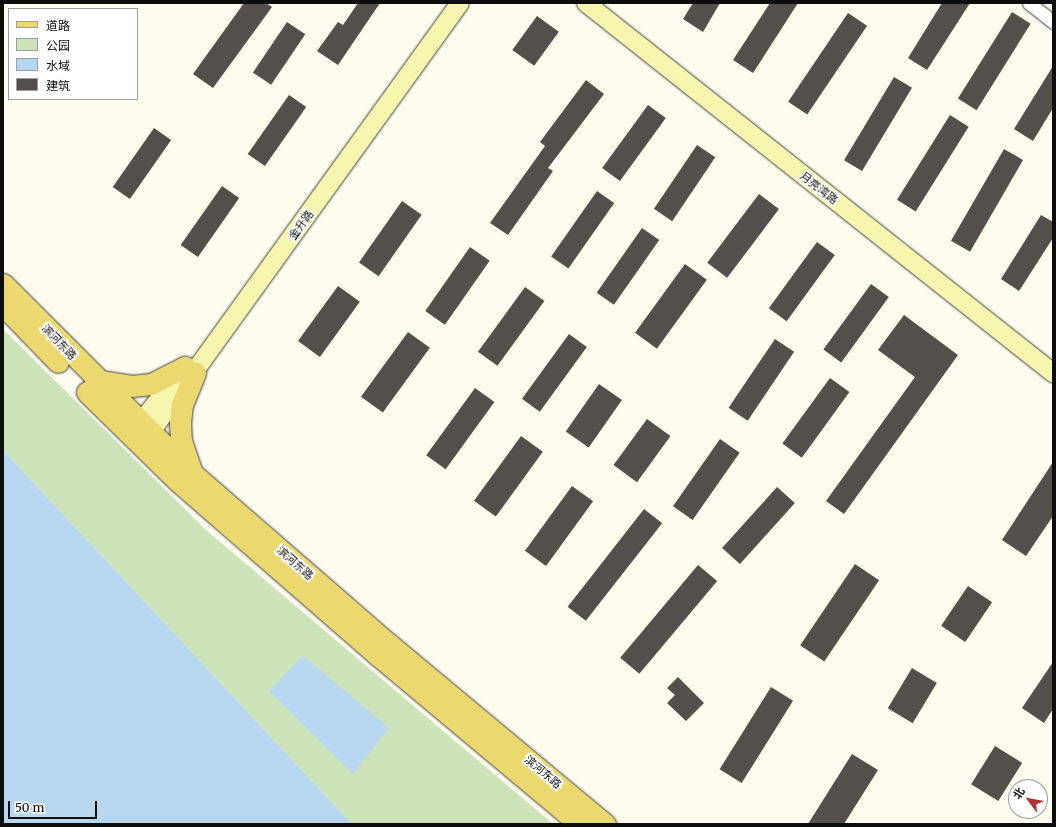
<!DOCTYPE html>
<meta charset="utf-8">
<style>
body{margin:0}
#map{position:relative;width:1056px;height:827px;overflow:hidden;background:#fdfcee;font-family:Merriweather,"Noto Sans SC",serif}
div>[style]{position:absolute}
.green>*{inset:0;background:#cde4bb}
.water>*{inset:0;background:#b7d6f0}
.building>*{inset:0;background:#544f4a;transform-origin:0 0}
.roads{filter:drop-shadow(0 0 1px #404040) drop-shadow(0 0 1px #404040)}
.street>*{height:13px;margin:-6.5px;padding:0 6.5px;transform-origin:6.5px;border-radius:6.5px;background:#fff}
.secondary>*{height:18px;margin:-9px;padding:0 9px;transform-origin:9px;border-radius:9px;background:#f7f6af}
.primary>*{height:21px;margin:-10.5px;padding:0 10.5px;transform-origin:10.5px;border-radius:10.5px;background:#ebd970}
span{translate:-50% -50%;white-space:nowrap;text-align:center;line-height:1.15;-webkit-text-stroke:4px #fff;paint-order:stroke}
.street-label{font-size:11px;color:#0d0d0d}
.frame{position:absolute;inset:0;border:4px solid #0d0d0d;pointer-events:none}
.legend{position:absolute;left:8px;top:8px;width:130px;height:92px;box-sizing:border-box;background:#fff;border:1px solid #9e9e9e;margin:0;padding:5px 7px;list-style:none;font-size:12px;color:#0d0d0d}
.legend li{display:flex;align-items:center;gap:8px;height:20px}
.legend b{width:20px;border:1px solid #9e9e9e}
.north{position:absolute;left:1008px;top:779px;width:40px;height:40px;box-sizing:border-box;background:#fff;border:1px solid #9e9e9e;border-radius:50%;rotate:302deg;font-size:11px;font-weight:700;line-height:16px;text-align:center;color:#0d0d0d}
.north::after{content:'';display:block;margin:auto;width:14px;height:18px;background:#af3832;clip-path:polygon(50% 0,100% 100%,50% 72%,0 100%)}
.scale{position:absolute;left:8px;top:801px;width:89px;height:18px;box-sizing:border-box;border:2px solid #0d0d0d;border-top:0;padding-left:5px;font-size:12px;line-height:14px;white-space:nowrap;color:#0d0d0d;-webkit-text-stroke:3px #fff;paint-order:stroke}
</style>
<div id="map">
<div class="green">
<i style="clip-path:polygon(3px 329px,206px 530px,553px 824px,352px 824px,3px 450px)"></i>
</div>
<div class="water">
<i style="clip-path:polygon(3px 450px,352px 824px,3px 824px)"></i>
<i style="clip-path:polygon(303px 656px,389px 728px,353px 774px,269px 691px)"></i>
</div>
<div class="building">
<i style="clip-path:polygon(244px 3px,266px 3px,272px 7px,213px 88px,193px 74px)"></i>
<i style="clip-path:polygon(358px 3px,380px 3px,338px 65px,317px 51px,338px 22px,343px 25px)"></i>
<i style="clip-path:polygon(693px 3px,720px 3px,703px 32px,683px 19px)"></i>
<i style="clip-path:polygon(770px 3px,798px 3px,753px 73px,733px 60px)"></i>
<i style="clip-path:polygon(942px 3px,970px 3px,927px 70px,908px 58px)"></i>
<i style="left:1012px;top:12px;width:22px;height:102px;rotate:32deg"></i>
<i style="left:848px;top:13px;width:23px;height:107px;rotate:34deg"></i>
<i style="left:537px;top:16px;width:27px;height:42px;rotate:36deg"></i>
<i style="left:287px;top:22px;width:22px;height:61px;rotate:34deg"></i>
<i style="clip-path:polygon(1053px 66px,1053px 108px,1033px 141px,1014px 129px)"></i>
<i style="left:894px;top:77px;width:21px;height:97px;rotate:31deg"></i>
<i style="clip-path:polygon(586px 80px,604px 94px,548px 168px,553px 171px,508px 235px,490px 223px,545px 146px,540px 142px)"></i>
<i style="left:289px;top:95px;width:21px;height:72px;rotate:35deg"></i>
<i style="left:648px;top:105px;width:22px;height:78px;rotate:36deg"></i>
<i style="left:950px;top:115px;width:22px;height:100px;rotate:32deg"></i>
<i style="left:154px;top:128px;width:21px;height:72px;rotate:35deg"></i>
<i style="left:697px;top:145px;width:22px;height:77px;rotate:34deg"></i>
<i style="left:1004px;top:149px;width:22px;height:106px;rotate:30deg"></i>
<i style="left:222px;top:186px;width:21px;height:72px;rotate:35deg"></i>
<i style="left:597px;top:191px;width:21px;height:80px;rotate:35deg"></i>
<i style="left:759px;top:194px;width:25px;height:86px;rotate:37deg"></i>
<i style="left:402px;top:201px;width:24px;height:75px;rotate:35deg"></i>
<i style="clip-path:polygon(1041px 215px,1053px 222px,1053px 238px,1019px 291px,1001px 279px)"></i>
<i style="left:642px;top:228px;width:21px;height:79px;rotate:35deg"></i>
<i style="left:817px;top:242px;width:22px;height:82px;rotate:36deg"></i>
<i style="left:470px;top:247px;width:24px;height:78px;rotate:35deg"></i>
<i style="left:685px;top:264px;width:27px;height:85px;rotate:36deg"></i>
<i style="left:871px;top:284px;width:22px;height:81px;rotate:36deg"></i>
<i style="left:338px;top:286px;width:27px;height:68px;rotate:36deg"></i>
<i style="left:525px;top:287px;width:24px;height:80px;rotate:36deg"></i>
<i style="clip-path:polygon(904px 315px,958px 355px,844px 514px,826px 501px,915px 377px,878px 350px)"></i>
<i style="left:408px;top:332px;width:27px;height:80px;rotate:36deg"></i>
<i style="left:569px;top:334px;width:22px;height:80px;rotate:36deg"></i>
<i style="left:775px;top:339px;width:23px;height:83px;rotate:34deg"></i>
<i style="left:830px;top:378px;width:24px;height:81px;rotate:36deg"></i>
<i style="left:599px;top:384px;width:28px;height:58px;rotate:35deg"></i>
<i style="left:475px;top:388px;width:24px;height:83px;rotate:36deg"></i>
<i style="left:647px;top:419px;width:29px;height:57px;rotate:36deg"></i>
<i style="left:521px;top:436px;width:27px;height:80px;rotate:36deg"></i>
<i style="left:720px;top:439px;width:24px;height:82px;rotate:35deg"></i>
<i style="clip-path:polygon(1053px 462px,1053px 516px,1026px 556px,1002px 540px)"></i>
<i style="left:572px;top:486px;width:26px;height:80px;rotate:36deg"></i>
<i style="left:777px;top:487px;width:24px;height:82px;rotate:42deg"></i>
<i style="left:644px;top:509px;width:23px;height:124px;rotate:38deg"></i>
<i style="left:855px;top:564px;width:29px;height:98px;rotate:34deg"></i>
<i style="left:698px;top:565px;width:25px;height:121px;rotate:40deg"></i>
<i style="left:968px;top:586px;width:29px;height:48px;rotate:34deg"></i>
<i style="clip-path:polygon(1053px 662px,1053px 709px,1044px 723px,1022px 708px)"></i>
<i style="left:912px;top:668px;width:29px;height:47px;rotate:31deg"></i>
<i style="clip-path:polygon(678px 677px,704px 703px,686px 721px,667px 703px,675px 695px,667px 688px)"></i>
<i style="left:771px;top:687px;width:26px;height:97px;rotate:32deg"></i>
<i style="left:995px;top:746px;width:32px;height:45px;rotate:32deg"></i>
<i style="clip-path:polygon(852px 754px,878px 770px,844px 824px,808px 824px)"></i>
</div>
<div class="roads">
<div class="street">
<i style="left:1029px;top:3px;width:31px;rotate:38deg"></i>
</div>
<div class="secondary">
<i style="left:586px;top:3px;width:596px;rotate:38.39deg"></i>
<i style="left:133px;top:432px;width:80px;rotate:-51.6deg"></i>
<i style="left:143px;top:443px;width:542px;rotate:-54.23deg"></i>
</div>
<div class="primary">
<i style="left:3px;top:284px;width:269px;rotate:45deg"></i>
<i style="left:193px;top:474px;width:261px;rotate:41deg"></i>
<i style="left:390px;top:645px;width:280px;rotate:39.8deg"></i>
<i style="left:3px;top:305px;width:79px;rotate:46deg"></i>
<i style="left:95px;top:380px;width:37px;rotate:9deg"></i>
<i style="left:132px;top:386px;width:19px;rotate:-6deg"></i>
<i style="left:151px;top:384px;width:38px;rotate:-27deg"></i>
<i style="left:87px;top:392px;width:127px;rotate:44.4deg"></i>
<i style="left:178px;top:481px;width:268px;rotate:41.1deg"></i>
<i style="left:380px;top:657px;width:261px;rotate:39.9deg"></i>
<i style="left:191px;top:470px;width:31px;rotate:-109deg"></i>
<i style="left:181px;top:441px;width:18px;rotate:-93deg"></i>
<i style="left:180px;top:423px;width:18px;rotate:-84deg"></i>
<i style="left:182px;top:405px;width:35px;rotate:-68deg"></i>
</div>
</div>
<div class="street-label">
<span style="left:819px;top:188px;rotate:38deg">月亮湾路</span>
<span style="left:301px;top:225px;rotate:-54deg">金升路</span>
<span style="left:59px;top:342px;rotate:46deg">滨河东路</span>
<span style="left:295px;top:563px;rotate:41deg">滨河东路</span>
<span style="left:543px;top:772px;rotate:40deg">滨河东路</span>
</div>
<div class="frame"></div>
<ul class="legend">
<li><b style="height:5px;background:#ebd970"></b>道路</li>
<li><b style="height:11px;background:#cde4bb"></b>公园</li>
<li><b style="height:11px;background:#b7d6f0"></b>水域</li>
<li><b style="height:11px;background:#544f4a"></b>建筑</li>
</ul>
<div class="north">北</div>
<div class="scale">50 m</div>
</div>
